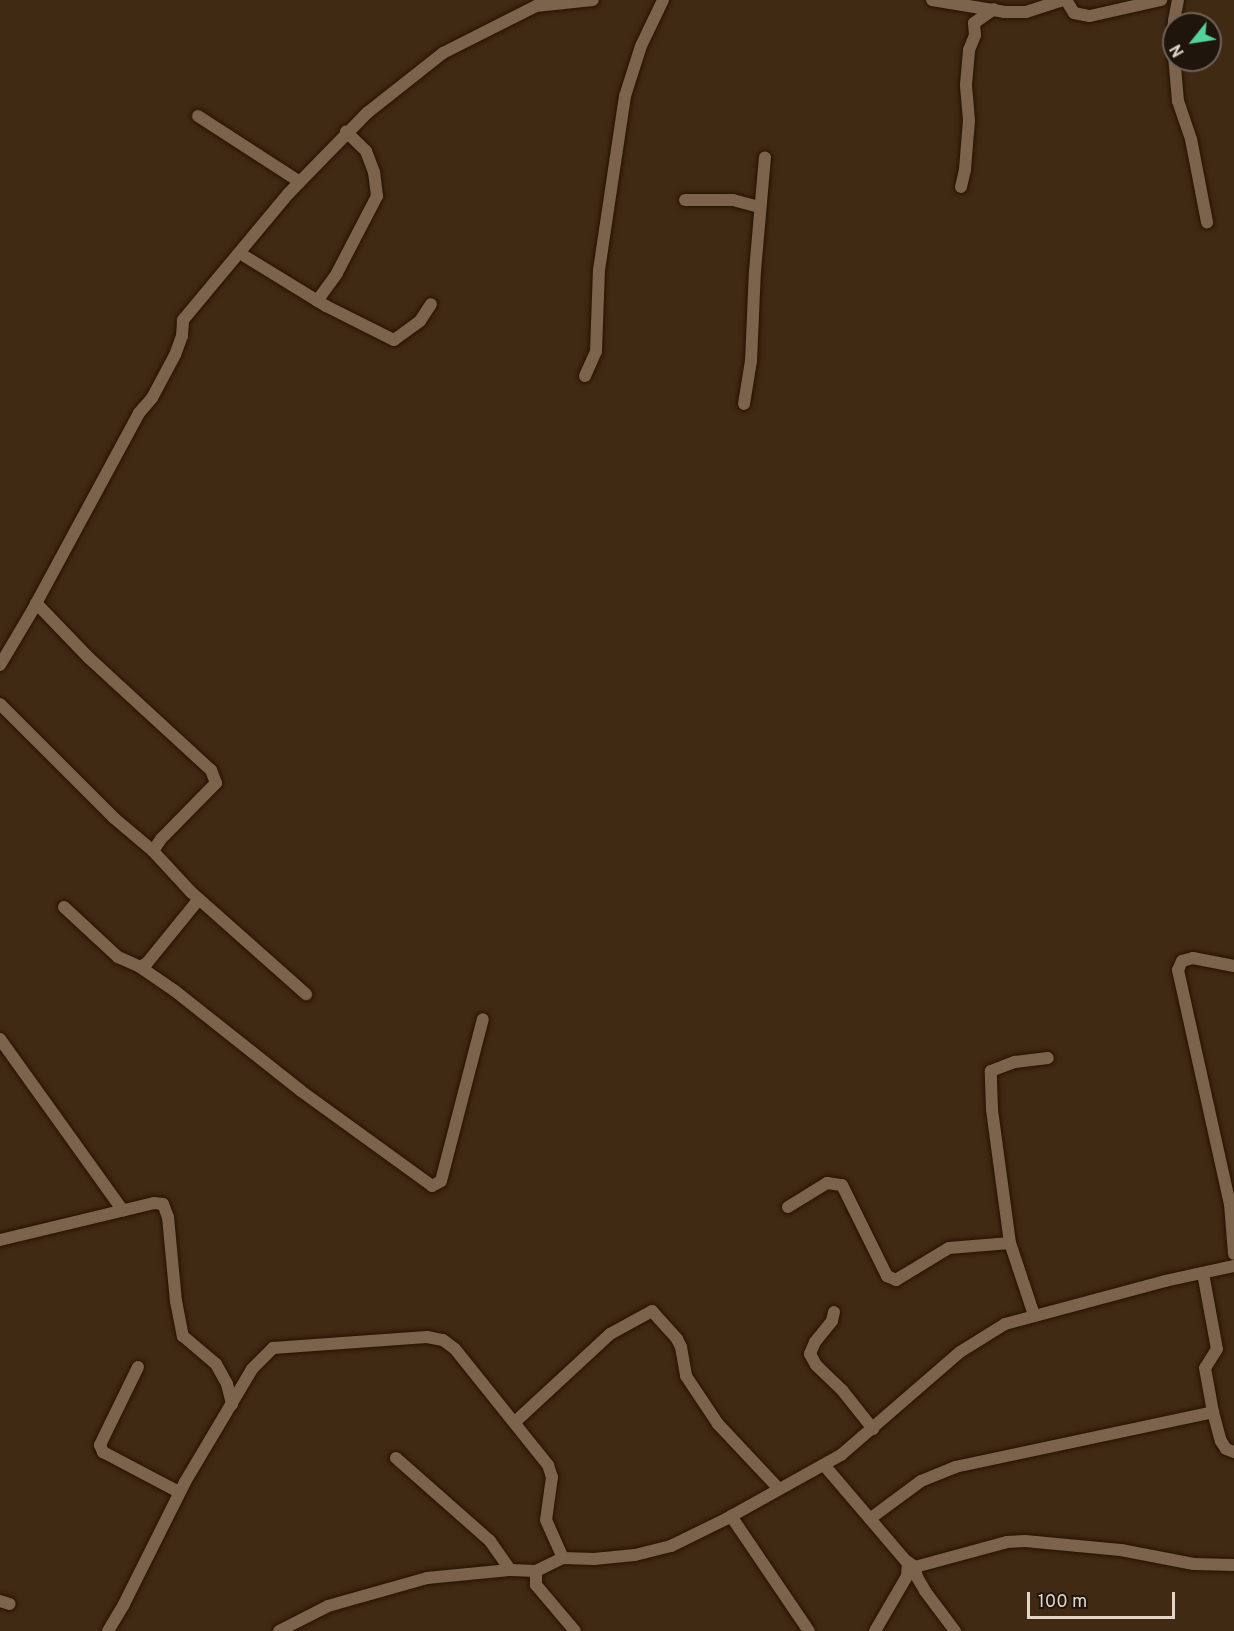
<!DOCTYPE html>
<style>
body{margin:0}
#map{position:relative;width:1234px;height:1631px;overflow:hidden;background:#402a14;font-family:Overpass,sans-serif}
div>[style]{position:absolute}
.roads{filter:drop-shadow(0 0 2px #261200) drop-shadow(0 0 2px #261200)}
.minor>*{height:12px;margin:-6px;padding:0 6px;transform-origin:6px;border-radius:6px;background:#7c634b}
span{translate:-50% -50%;white-space:nowrap;text-align:center;line-height:1.15;-webkit-text-stroke:6px #1f150c;paint-order:stroke}
.north{position:absolute;left:1162px;top:12px;width:60px;height:60px;box-sizing:border-box;background:#1f150c;border:2px solid #6d6257;border-radius:50%;rotate:240deg;font-size:16px;font-weight:700;line-height:24px;text-align:center;color:#e3d5c8}
.north::after{content:'';display:block;margin:auto;width:21px;height:27px;background:#52d397;clip-path:polygon(50% 0,100% 100%,50% 72%,0 100%)}
.scale{position:absolute;left:1027px;top:1592px;width:148px;height:27px;box-sizing:border-box;border:3px solid #e3d5c8;border-top:0;padding-left:8px;font-size:18px;line-height:21px;white-space:nowrap;color:#e3d5c8;-webkit-text-stroke:4px #1f150c;paint-order:stroke}
</style>
<div id="map">
<div class="roads">
<div class="minor">
<i style="left:932px;top:0;width:74px;rotate:9.3deg"></i>
<i style="left:1005px;top:12px;width:21px"></i>
<i style="left:1026px;top:12px;width:39px;rotate:-18deg"></i>
<i style="left:1066px;top:0;width:15px;rotate:58deg"></i>
<i style="left:1074px;top:13px;width:16px;rotate:11deg"></i>
<i style="left:1090px;top:16px;width:73px;rotate:-12.7deg"></i>
<i style="left:1178px;top:0;width:21px;rotate:101deg"></i>
<i style="left:1174px;top:21px;width:23px;rotate:92deg"></i>
<i style="left:1173px;top:44px;width:57px;rotate:85deg"></i>
<i style="left:1178px;top:101px;width:40px;rotate:71.1deg"></i>
<i style="left:1191px;top:139px;width:85px;rotate:79.1deg"></i>
<i style="left:198px;top:116px;width:121px;rotate:32.9deg"></i>
<i style="left:961px;top:187px;width:18px;rotate:-77deg"></i>
<i style="left:965px;top:169px;width:49px;rotate:-85.3deg"></i>
<i style="left:969px;top:120px;width:35px;rotate:-95deg"></i>
<i style="left:966px;top:85px;width:35px;rotate:-85deg"></i>
<i style="left:969px;top:50px;width:16px;rotate:-68deg"></i>
<i style="left:975px;top:35px;width:12px;rotate:-95deg"></i>
<i style="left:974px;top:23px;width:24px;rotate:-35deg"></i>
<i style="left:685px;top:200px;width:48px"></i>
<i style="left:733px;top:200px;width:28px;rotate:15deg"></i>
<i style="left:246px;top:257px;width:94px;rotate:31.5deg"></i>
<i style="left:326px;top:306px;width:76px;rotate:26.6deg"></i>
<i style="left:394px;top:340px;width:32px;rotate:-36deg"></i>
<i style="left:420px;top:321px;width:20px;rotate:-57deg"></i>
<i style="left:317px;top:301px;width:34px;rotate:-54deg"></i>
<i style="left:337px;top:273px;width:87px;rotate:-62.5deg"></i>
<i style="left:377px;top:196px;width:24px;rotate:-97deg"></i>
<i style="left:374px;top:172px;width:22px;rotate:-111deg"></i>
<i style="left:366px;top:151px;width:28px;rotate:-136deg"></i>
<i style="left:585px;top:376px;width:27px;rotate:-66deg"></i>
<i style="left:596px;top:351px;width:81px;rotate:-87.9deg"></i>
<i style="left:599px;top:270px;width:176px;rotate:-81.5deg"></i>
<i style="left:625px;top:96px;width:52px;rotate:-72.3deg"></i>
<i style="left:641px;top:46px;width:51px;rotate:-64.4deg"></i>
<i style="left:744px;top:404px;width:44px;rotate:-80.8deg"></i>
<i style="left:751px;top:361px;width:90px;rotate:-87.5deg"></i>
<i style="left:755px;top:271px;width:114px;rotate:-85deg"></i>
<i style="left:36px;top:603px;width:76px;rotate:46.1deg"></i>
<i style="left:89px;top:658px;width:166px;rotate:42.6deg"></i>
<i style="left:211px;top:770px;width:14px;rotate:69deg"></i>
<i style="left:216px;top:783px;width:78px;rotate:134.5deg"></i>
<i style="left:161px;top:839px;width:14px;rotate:124deg"></i>
<i style="left:0;top:665px;width:63px;rotate:-59.3deg"></i>
<i style="left:32px;top:611px;width:225px;rotate:-61.6deg"></i>
<i style="left:139px;top:413px;width:20px;rotate:-49deg"></i>
<i style="left:152px;top:398px;width:49px;rotate:-61.9deg"></i>
<i style="left:175px;top:355px;width:20px;rotate:-70deg"></i>
<i style="left:182px;top:336px;width:16px;rotate:-86deg"></i>
<i style="left:183px;top:320px;width:165px;rotate:-50.2deg"></i>
<i style="left:289px;top:193px;width:112px;rotate:-45.7deg"></i>
<i style="left:367px;top:113px;width:97px;rotate:-38.3deg"></i>
<i style="left:443px;top:53px;width:104px;rotate:-26.8deg"></i>
<i style="left:536px;top:6px;width:57px;rotate:-6deg"></i>
<i style="left:0;top:704px;width:161px;rotate:45deg"></i>
<i style="left:114px;top:818px;width:51px;rotate:40.2deg"></i>
<i style="left:153px;top:851px;width:56px;rotate:47.2deg"></i>
<i style="left:191px;top:892px;width:154px;rotate:41.6deg"></i>
<i style="left:64px;top:907px;width:74px;rotate:42.8deg"></i>
<i style="left:118px;top:957px;width:24px;rotate:24deg"></i>
<i style="left:140px;top:967px;width:42px;rotate:34.4deg"></i>
<i style="left:175px;top:991px;width:161px;rotate:38.4deg"></i>
<i style="left:301px;top:1091px;width:162px;rotate:35.9deg"></i>
<i style="left:432px;top:1186px;width:10px;rotate:-29deg"></i>
<i style="left:441px;top:1181px;width:167px;rotate:-75.5deg"></i>
<i style="left:1234px;top:966px;width:42px;rotate:-169deg"></i>
<i style="left:1193px;top:958px;width:11px;rotate:165deg"></i>
<i style="left:1182px;top:961px;width:10px;rotate:114deg"></i>
<i style="left:1178px;top:970px;width:240px;rotate:77.5deg"></i>
<i style="left:1230px;top:1204px;width:50px;rotate:85.4deg"></i>
<i style="left:140px;top:967px;width:8px;rotate:-30deg"></i>
<i style="left:147px;top:963px;width:82px;rotate:-50.9deg"></i>
<i style="left:0;top:1039px;width:211px;rotate:54.4deg"></i>
<i style="left:788px;top:1207px;width:46px;rotate:-31.6deg"></i>
<i style="left:827px;top:1183px;width:15px;rotate:8deg"></i>
<i style="left:842px;top:1185px;width:102px;rotate:63.7deg"></i>
<i style="left:887px;top:1276px;width:10px;rotate:24deg"></i>
<i style="left:896px;top:1280px;width:62px;rotate:-31.1deg"></i>
<i style="left:949px;top:1248px;width:61px;rotate:-4.7deg"></i>
<i style="left:0;top:1240px;width:158px;rotate:-13.5deg"></i>
<i style="left:154px;top:1203px;width:9px;rotate:6deg"></i>
<i style="left:163px;top:1204px;width:14px;rotate:69deg"></i>
<i style="left:168px;top:1217px;width:84px;rotate:84.6deg"></i>
<i style="left:176px;top:1301px;width:36px;rotate:79deg"></i>
<i style="left:183px;top:1336px;width:43px;rotate:40.3deg"></i>
<i style="left:216px;top:1364px;width:23px;rotate:61deg"></i>
<i style="left:227px;top:1384px;width:21px;rotate:76deg"></i>
<i style="left:1203px;top:1273px;width:77px;rotate:79.6deg"></i>
<i style="left:1217px;top:1349px;width:22px;rotate:122deg"></i>
<i style="left:1205px;top:1368px;width:45px;rotate:79.7deg"></i>
<i style="left:1213px;top:1412px;width:30px;rotate:75deg"></i>
<i style="left:1221px;top:1441px;width:9px;rotate:58deg"></i>
<i style="left:1226px;top:1449px;width:9px;rotate:21deg"></i>
<i style="left:834px;top:1312px;width:9px;rotate:103deg"></i>
<i style="left:832px;top:1321px;width:27px;rotate:129deg"></i>
<i style="left:815px;top:1342px;width:13px;rotate:113deg"></i>
<i style="left:810px;top:1354px;width:13px;rotate:61deg"></i>
<i style="left:816px;top:1365px;width:36px;rotate:44deg"></i>
<i style="left:842px;top:1390px;width:50px;rotate:51.5deg"></i>
<i style="left:1034px;top:1315px;width:76px;rotate:-108.4deg"></i>
<i style="left:1010px;top:1243px;width:135px;rotate:-97.7deg"></i>
<i style="left:992px;top:1109px;width:38px;rotate:-92deg"></i>
<i style="left:991px;top:1071px;width:26px;rotate:-21deg"></i>
<i style="left:1015px;top:1062px;width:33px;rotate:-7deg"></i>
<i style="left:138px;top:1367px;width:87px;rotate:116deg"></i>
<i style="left:100px;top:1445px;width:8px;rotate:67deg"></i>
<i style="left:103px;top:1452px;width:86px;rotate:27.8deg"></i>
<i style="left:516px;top:1421px;width:128px;rotate:-42.8deg"></i>
<i style="left:610px;top:1334px;width:48px;rotate:-28.7deg"></i>
<i style="left:652px;top:1311px;width:38px;rotate:48deg"></i>
<i style="left:677px;top:1339px;width:9px;rotate:63deg"></i>
<i style="left:681px;top:1347px;width:29px;rotate:80deg"></i>
<i style="left:686px;top:1376px;width:58px;rotate:56.3deg"></i>
<i style="left:718px;top:1424px;width:89px;rotate:46.8deg"></i>
<i style="left:396px;top:1458px;width:125px;rotate:41.4deg"></i>
<i style="left:490px;top:1541px;width:35px;rotate:55deg"></i>
<i style="left:824px;top:1465px;width:125px;rotate:49.5deg"></i>
<i style="left:905px;top:1560px;width:12px;rotate:35deg"></i>
<i style="left:915px;top:1567px;width:95px;rotate:-15.2deg"></i>
<i style="left:1007px;top:1542px;width:18px;rotate:-3deg"></i>
<i style="left:1025px;top:1541px;width:96px;rotate:5.4deg"></i>
<i style="left:1121px;top:1550px;width:74px;rotate:10.9deg"></i>
<i style="left:1194px;top:1564px;width:40px;rotate:1.4deg"></i>
<i style="left:731px;top:1516px;width:139px;rotate:55.9deg"></i>
<i style="left:871px;top:1518px;width:62px;rotate:-36.5deg"></i>
<i style="left:921px;top:1481px;width:37px;rotate:-22deg"></i>
<i style="left:955px;top:1467px;width:264px;rotate:-12deg"></i>
<i style="left:915px;top:1567px;width:10px;rotate:79deg"></i>
<i style="left:917px;top:1577px;width:16px;rotate:60deg"></i>
<i style="left:925px;top:1591px;width:50px;rotate:53.1deg"></i>
<i style="left:536px;top:1571px;width:14px;rotate:90deg"></i>
<i style="left:536px;top:1585px;width:60px;rotate:49.7deg"></i>
<i style="left:0;top:1601px;width:10px;rotate:17deg"></i>
<i style="left:108px;top:1631px;width:31px;rotate:-59deg"></i>
<i style="left:124px;top:1604px;width:136px;rotate:-63.4deg"></i>
<i style="left:185px;top:1482px;width:131px;rotate:-59.3deg"></i>
<i style="left:252px;top:1369px;width:30px;rotate:-45deg"></i>
<i style="left:273px;top:1348px;width:154px;rotate:-4.1deg"></i>
<i style="left:427px;top:1337px;width:16px;rotate:11deg"></i>
<i style="left:443px;top:1340px;width:15px;rotate:37deg"></i>
<i style="left:455px;top:1349px;width:149px;rotate:51.3deg"></i>
<i style="left:548px;top:1465px;width:13px;rotate:72deg"></i>
<i style="left:552px;top:1477px;width:43px;rotate:97.9deg"></i>
<i style="left:546px;top:1520px;width:42px;rotate:65.9deg"></i>
<i style="left:279px;top:1631px;width:55px;rotate:-27deg"></i>
<i style="left:328px;top:1606px;width:103px;rotate:-15.8deg"></i>
<i style="left:427px;top:1578px;width:83px;rotate:-5.5deg"></i>
<i style="left:510px;top:1570px;width:26px;rotate:2deg"></i>
<i style="left:536px;top:1571px;width:30px;rotate:-26deg"></i>
<i style="left:563px;top:1558px;width:31px;rotate:2deg"></i>
<i style="left:594px;top:1559px;width:41px;rotate:-5.6deg"></i>
<i style="left:635px;top:1555px;width:37px;rotate:-14deg"></i>
<i style="left:671px;top:1546px;width:61px;rotate:-26.1deg"></i>
<i style="left:726px;top:1519px;width:132px;rotate:-29.1deg"></i>
<i style="left:841px;top:1455px;width:157px;rotate:-40.9deg"></i>
<i style="left:960px;top:1352px;width:53px;rotate:-31.9deg"></i>
<i style="left:1005px;top:1324px;width:166px;rotate:-15deg"></i>
<i style="left:1165px;top:1281px;width:71px;rotate:-12.3deg"></i>
<i style="left:875px;top:1631px;width:64px;rotate:-59.8deg"></i>
<i style="left:907px;top:1576px;width:13px;rotate:-86deg"></i>
</div>
</div>
<div class="north">N</div>
<div class="scale">100 m</div>
</div>
